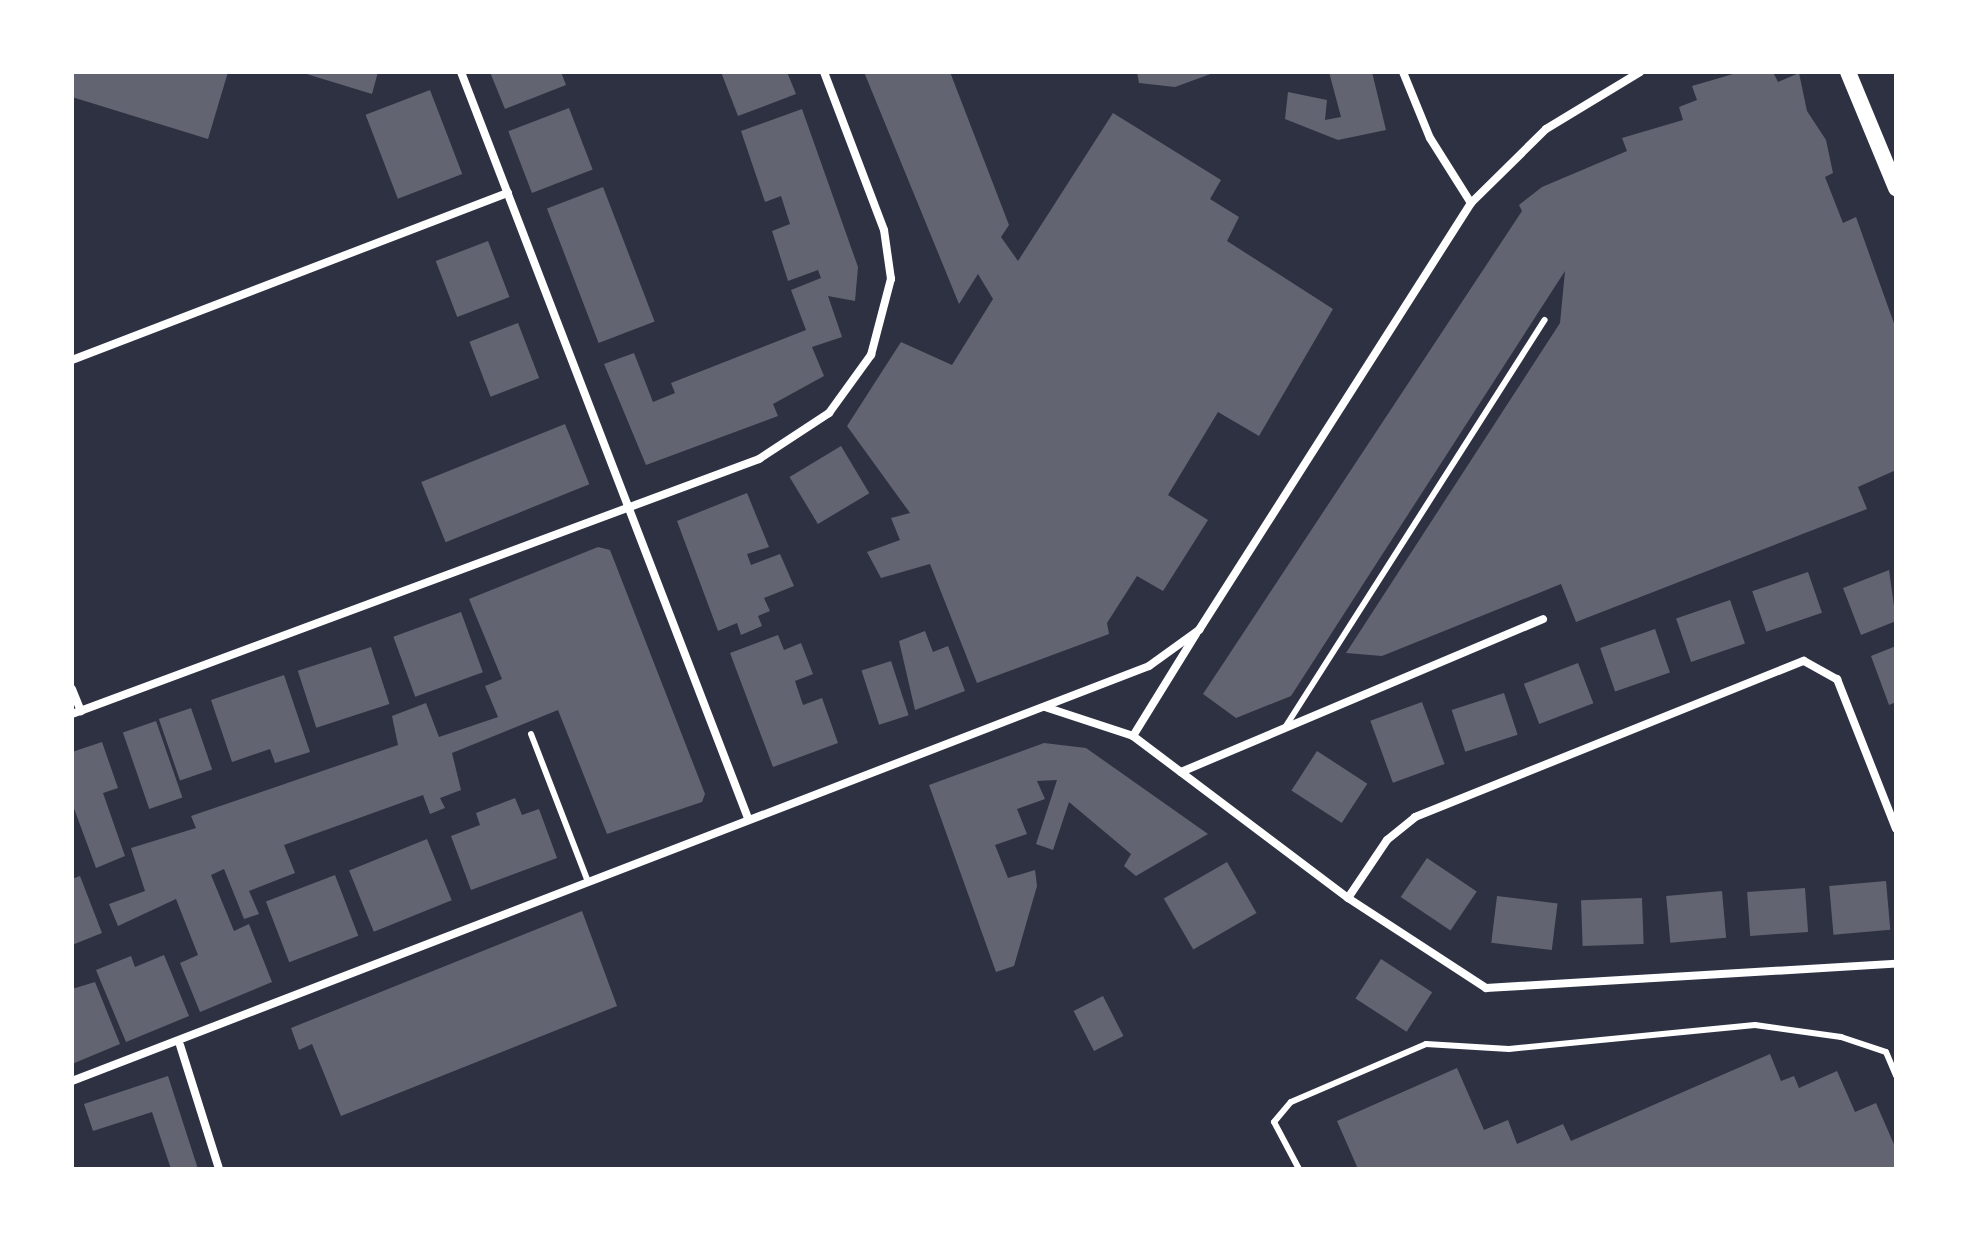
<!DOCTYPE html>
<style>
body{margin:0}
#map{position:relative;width:1968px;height:1241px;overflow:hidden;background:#2d3142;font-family:"Titillium Web",sans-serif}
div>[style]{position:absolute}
.building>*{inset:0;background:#626471;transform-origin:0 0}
.service>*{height:6px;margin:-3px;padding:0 3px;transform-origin:3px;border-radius:3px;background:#fff}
.minor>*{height:8px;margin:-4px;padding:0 4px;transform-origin:4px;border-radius:4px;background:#fff}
.secondary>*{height:16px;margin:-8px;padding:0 8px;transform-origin:8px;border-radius:8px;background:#fff}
span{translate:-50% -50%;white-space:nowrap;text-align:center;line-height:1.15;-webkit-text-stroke:6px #fff;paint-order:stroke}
.frame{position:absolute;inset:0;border:74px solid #fff;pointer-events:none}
</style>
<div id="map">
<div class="building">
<i style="clip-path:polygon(72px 72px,228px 72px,208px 139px,72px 97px)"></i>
<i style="clip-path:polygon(300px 72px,378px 72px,372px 94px)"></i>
<i style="clip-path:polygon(490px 72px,561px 72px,566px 85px,505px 109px)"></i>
<i style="clip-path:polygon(721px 72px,787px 72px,796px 94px,738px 116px)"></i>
<i style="clip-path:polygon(864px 72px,950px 72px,1009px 225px,1001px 237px,1018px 261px,1113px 113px,1221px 180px,1210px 199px,1239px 217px,1227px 241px,1333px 309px,1259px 436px,1218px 412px,1168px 495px,1208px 520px,1163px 591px,1137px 576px,1107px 623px,1109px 634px,977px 683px,930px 564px,881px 578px,867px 552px,900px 540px,891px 518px,910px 513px,847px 426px,901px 342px,952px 365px,993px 299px,978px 274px,959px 304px)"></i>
<i style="clip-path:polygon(1137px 72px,1216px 72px,1175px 87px,1139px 83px)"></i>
<i style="clip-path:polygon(1329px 72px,1372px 72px,1386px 130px,1338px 140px,1285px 119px,1288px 92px,1327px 100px,1325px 120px,1341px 117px)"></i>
<i style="clip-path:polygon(1740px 72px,1773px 72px,1778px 82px,1799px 73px,1807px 111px,1826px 140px,1833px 173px,1825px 177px,1843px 223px,1856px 217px,1896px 329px,1896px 470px,1858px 487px,1867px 509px,1576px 622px,1561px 584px,1382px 656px,1346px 653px,1560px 323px,1565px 271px,1291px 696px,1236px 718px,1203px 694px,1522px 211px,1519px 205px,1542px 187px,1627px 151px,1622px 138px,1683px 120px,1679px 107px,1697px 100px,1692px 86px)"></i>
<i style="left:430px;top:90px;width:90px;height:69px;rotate:69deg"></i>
<i style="left:569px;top:108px;width:66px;height:65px;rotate:69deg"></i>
<i style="clip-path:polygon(802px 109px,858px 267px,855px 301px,828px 296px,842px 337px,812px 347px,824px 376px,773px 404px,778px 416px,646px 465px,604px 364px,634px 353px,653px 402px,675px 393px,671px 383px,806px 330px,791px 290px,821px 278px,818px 270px,788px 281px,772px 231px,790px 224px,781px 196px,765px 202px,741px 131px)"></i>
<i style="left:603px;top:187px;width:144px;height:60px;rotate:69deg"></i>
<i style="left:488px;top:241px;width:60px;height:56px;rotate:69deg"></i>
<i style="left:518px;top:323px;width:59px;height:52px;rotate:69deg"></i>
<i style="left:565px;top:424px;width:65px;height:155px;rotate:68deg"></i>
<i style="left:841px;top:446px;width:55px;height:60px;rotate:59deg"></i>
<i style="clip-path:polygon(747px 493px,769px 547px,747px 554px,751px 565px,780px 554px,794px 586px,764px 598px,770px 611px,758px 616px,762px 626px,741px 635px,737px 623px,718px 631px,677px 521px)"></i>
<i style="clip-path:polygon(598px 547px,610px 550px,705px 794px,702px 802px,607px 834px,558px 710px,452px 753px,461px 790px,440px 798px,445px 808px,430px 814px,423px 795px,284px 845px,295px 873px,249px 891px,259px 914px,244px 919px,224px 869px,211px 875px,234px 931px,249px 924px,272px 982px,200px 1012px,180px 963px,198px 955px,176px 899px,118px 926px,109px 904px,145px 891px,131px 848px,196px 828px,191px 816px,398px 745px,392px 716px,426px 703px,439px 737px,498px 717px,485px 686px,502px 679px,469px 599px)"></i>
<i style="clip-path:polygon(1889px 570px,1896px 621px,1861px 635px,1843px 588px)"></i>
<i style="left:1808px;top:572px;width:43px;height:59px;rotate:71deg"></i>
<i style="left:1730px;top:600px;width:46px;height:57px;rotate:71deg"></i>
<i style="left:461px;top:612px;width:64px;height:72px;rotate:70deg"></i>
<i style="left:1655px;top:629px;width:46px;height:58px;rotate:71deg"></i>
<i style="clip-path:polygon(925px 631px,933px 652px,948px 646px,965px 691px,915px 710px,899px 641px)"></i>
<i style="clip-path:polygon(778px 635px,784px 650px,801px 643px,813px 674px,795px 681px,803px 705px,822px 698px,838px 743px,773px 767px,730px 653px)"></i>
<i style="clip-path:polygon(1896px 646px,1896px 702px,1889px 705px,1871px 656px)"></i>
<i style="left:371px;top:647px;width:60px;height:77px;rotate:72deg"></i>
<i style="left:891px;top:661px;width:57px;height:31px;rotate:72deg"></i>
<i style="left:1578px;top:663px;width:43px;height:58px;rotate:69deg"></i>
<i style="clip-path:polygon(284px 675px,310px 752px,275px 763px,270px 749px,232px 762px,211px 700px)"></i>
<i style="left:1504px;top:693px;width:44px;height:55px;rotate:72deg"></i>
<i style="left:1422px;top:702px;width:66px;height:55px;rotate:70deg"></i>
<i style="left:191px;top:708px;width:65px;height:34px;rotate:71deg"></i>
<i style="left:156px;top:721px;width:81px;height:35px;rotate:71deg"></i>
<i style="clip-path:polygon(102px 742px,118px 788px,103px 793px,125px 856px,96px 868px,72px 803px,72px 752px)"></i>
<i style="clip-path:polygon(1044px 743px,1086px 748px,1208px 834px,1136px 876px,1124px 866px,1131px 854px,1069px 802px,1053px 850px,1036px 844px,1057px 780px,1037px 781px,1045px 799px,1017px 809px,1027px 834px,995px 845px,1008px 878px,1035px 870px,1037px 886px,1014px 966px,996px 972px,929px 785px)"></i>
<i style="left:1317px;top:751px;width:60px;height:47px;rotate:33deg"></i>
<i style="clip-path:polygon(515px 798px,522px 815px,539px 809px,557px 858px,471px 890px,451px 836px,480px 825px,476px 813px)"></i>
<i style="left:427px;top:839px;width:66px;height:84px;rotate:68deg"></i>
<i style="left:1427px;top:858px;width:60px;height:47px;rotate:34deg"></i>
<i style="left:1227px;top:862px;width:59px;height:73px;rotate:60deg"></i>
<i style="left:335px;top:875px;width:65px;height:74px;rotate:69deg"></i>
<i style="clip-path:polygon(80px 876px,102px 933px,72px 945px,72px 879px)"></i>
<i style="left:1886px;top:881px;width:49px;height:57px;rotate:85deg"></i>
<i style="left:1805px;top:888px;width:44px;height:58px;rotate:86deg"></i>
<i style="left:1722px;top:891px;width:47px;height:56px;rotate:85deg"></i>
<i style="left:1497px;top:896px;width:61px;height:47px;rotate:7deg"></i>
<i style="left:1642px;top:898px;width:46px;height:61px;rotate:88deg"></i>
<i style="clip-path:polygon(582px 911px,617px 1006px,341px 1116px,312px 1044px,299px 1050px,291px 1028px)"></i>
<i style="clip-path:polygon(164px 955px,189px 1016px,126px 1042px,96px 970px,131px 956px,135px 967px)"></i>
<i style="left:1381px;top:959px;width:61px;height:47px;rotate:33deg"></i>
<i style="clip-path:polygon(95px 982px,120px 1044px,72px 1064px,72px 989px)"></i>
<i style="left:1103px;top:996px;width:45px;height:33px;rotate:63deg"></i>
<i style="clip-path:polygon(1770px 1054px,1781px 1081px,1794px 1076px,1799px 1088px,1837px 1071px,1855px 1112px,1876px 1103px,1896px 1149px,1896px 1169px,1358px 1169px,1337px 1121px,1457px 1068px,1484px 1130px,1508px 1120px,1517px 1144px,1563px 1124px,1571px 1141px)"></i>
<i style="clip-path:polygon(168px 1076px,187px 1135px,198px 1169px,171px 1169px,152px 1112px,93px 1131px,84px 1104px)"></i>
</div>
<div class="service">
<i style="left:1284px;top:729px;width:485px;rotate:-57.5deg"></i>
<i style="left:531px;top:734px;width:159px;rotate:68.9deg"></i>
<i style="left:1299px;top:1169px;width:53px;rotate:-118deg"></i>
<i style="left:1274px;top:1122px;width:26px;rotate:-50deg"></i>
<i style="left:1291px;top:1102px;width:147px;rotate:-23.2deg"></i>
<i style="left:1426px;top:1044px;width:83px;rotate:3.4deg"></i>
<i style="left:1509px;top:1049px;width:247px;rotate:-5.6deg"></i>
<i style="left:1755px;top:1025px;width:87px;rotate:7.9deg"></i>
<i style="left:1841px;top:1037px;width:47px;rotate:18.4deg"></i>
<i style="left:1886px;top:1052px;width:26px;rotate:67deg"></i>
</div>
<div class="minor">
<i style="left:461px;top:72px;width:799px;rotate:68.96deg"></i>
<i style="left:1403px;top:72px;width:71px;rotate:67.8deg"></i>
<i style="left:1430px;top:138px;width:77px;rotate:57.8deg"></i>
<i style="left:72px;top:360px;width:467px;rotate:-21deg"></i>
<i style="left:72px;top:689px;width:24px;rotate:68deg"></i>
<i style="left:1045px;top:707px;width:93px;rotate:18.2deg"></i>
<i style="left:1133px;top:736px;width:269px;rotate:37deg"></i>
<i style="left:1348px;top:898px;width:165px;rotate:33.1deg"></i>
<i style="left:1486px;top:988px;width:411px;rotate:-3.4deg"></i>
<i style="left:72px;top:714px;width:733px;rotate:-20.36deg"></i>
<i style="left:759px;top:459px;width:84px;rotate:-33.3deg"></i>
<i style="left:829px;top:413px;width:72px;rotate:-54.1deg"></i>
<i style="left:871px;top:355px;width:79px;rotate:-75.3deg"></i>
<i style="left:891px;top:279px;width:49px;rotate:-98.1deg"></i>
<i style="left:884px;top:230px;width:169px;rotate:-110.8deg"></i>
<i style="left:1133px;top:736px;width:120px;rotate:-58.3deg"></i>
<i style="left:1181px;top:772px;width:393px;rotate:-22.9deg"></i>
<i style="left:1348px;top:898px;width:70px;rotate:-56.1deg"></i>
<i style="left:1387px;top:840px;width:36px;rotate:-39deg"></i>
<i style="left:1415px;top:817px;width:419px;rotate:-21.9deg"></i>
<i style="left:1804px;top:661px;width:38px;rotate:29deg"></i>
<i style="left:1837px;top:679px;width:161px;rotate:68.5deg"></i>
<i style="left:180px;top:1045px;width:130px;rotate:72.5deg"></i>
<i style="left:72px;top:1081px;width:1154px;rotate:-21.07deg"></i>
<i style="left:1149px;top:666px;width:62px;rotate:-35.8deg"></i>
<i style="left:1199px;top:630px;width:506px;rotate:-57.5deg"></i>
<i style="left:1471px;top:203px;width:105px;rotate:-44.6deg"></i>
<i style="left:1546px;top:129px;width:110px;rotate:-31.2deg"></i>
</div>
<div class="secondary">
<i style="left:1848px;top:72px;width:126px;rotate:67.5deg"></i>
</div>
<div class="frame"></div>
</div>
